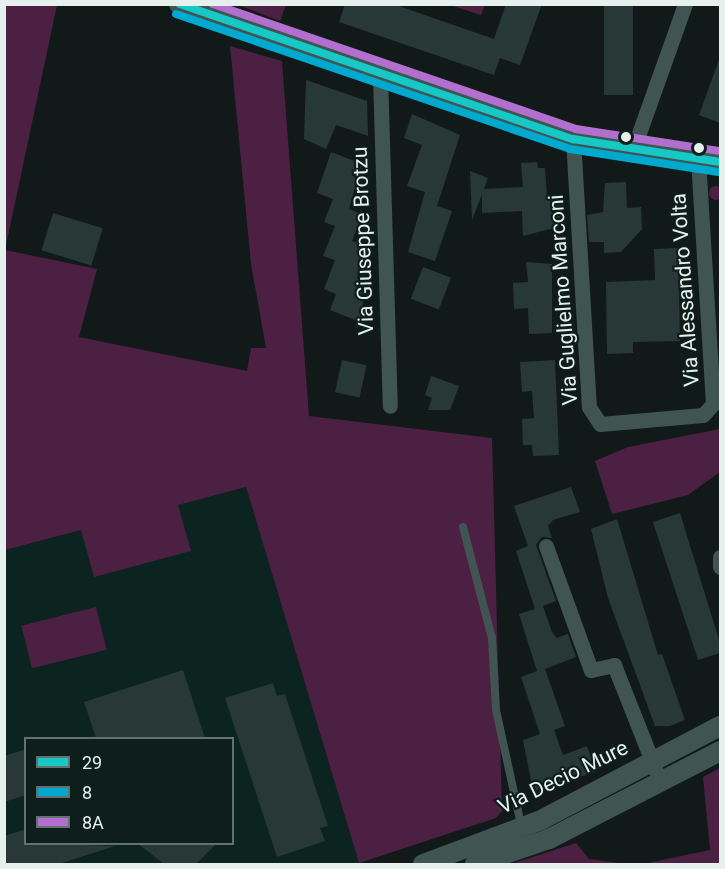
<!DOCTYPE html>
<style>
body{margin:0}
#map{position:relative;width:725px;height:869px;overflow:hidden;background:#111a18;font-family:Roboto,sans-serif}
div>[style]{position:absolute}
.built>*{inset:0;background:#0b2420}
.green>*{inset:0;background:#4b2042;transform-origin:0 0}
.round{border-radius:50%}
.building>*{inset:0;background:#283836;transform-origin:0 0}
.service>*{height:8px;margin:-4px;padding:0 4px;transform-origin:4px;border-radius:4px;background:#405552}
.minor>*{height:15px;margin:-7.5px;padding:0 7.5px;transform-origin:7.5px;border-radius:7.5px;background:#405552}
.tertiary>*{height:20px;margin:-10px;padding:0 10px;transform-origin:10px;border-radius:10px;background:#405552}
.bus-1>*{height:8px;margin:-4px;padding:0 4px;transform-origin:4px;border-radius:4px;background:#16c9c6}
.bus-2>*{height:8px;margin:-4px;padding:0 4px;transform-origin:4px;border-radius:4px;background:#00a9ce}
.bus-3>*{height:8px;margin:-4px;padding:0 4px;transform-origin:4px;border-radius:4px;background:#b36fd0}
.dots>*{width:16px;height:16px;translate:-50% -50%;box-sizing:border-box;border:3px solid #0d1e1b;border-radius:50%}
span{translate:-50% -50%;white-space:nowrap;text-align:center;line-height:1.15;-webkit-text-stroke:4.5px #0d1e1b;paint-order:stroke}
.street-label{font-size:21px;color:#e6f1ee}
.frame{position:absolute;inset:0;border:6px solid #e6f1ee;pointer-events:none}
.legend{position:absolute;left:24px;top:737px;width:210px;height:108px;box-sizing:border-box;background:#0d1e1b;border:2px solid #64726f;margin:0;padding:8px 10px;list-style:none;font-size:18px;color:#e6f1ee}
.legend li{display:flex;align-items:center;gap:12px;height:30px}
.legend b{width:30px;border:2px solid #64726f}
</style>
<div id="map">
<div class="built">
<i style="clip-path:polygon(evenodd,246px 487px,359px 863px,5px 864px,5px 550px,246px 487px,26px 738px,232px 738px,232px 844px,26px 844px,26px 738px)"></i>
</div>
<div class="green">
<i style="clip-path:polygon(5px 5px,57px 5px,5px 250px,97px 269px,79px 337px,247px 371px,251px 348px,266px 348px,251px 264px,230px 46px,282px 61px,309px 416px,492px 438px,502px 811px,496px 818px,359px 863px,246px 487px,178px 505px,191px 551px,94px 577px,81px 530px,5px 550px)"></i>
<i style="clip-path:polygon(238px 5px,286px 5px,280px 21px)"></i>
<i style="clip-path:polygon(450px 5px,485px 5px,481px 15px)"></i>
<i class="round" style="left:709px;top:186px;width:14px;height:14px"></i>
<i style="clip-path:polygon(720px 429px,720px 472px,688px 495px,612px 514px,595px 461px,628px 447px)"></i>
<i style="left:96px;top:607px;width:44px;height:77px;rotate:76deg"></i>
<i style="clip-path:polygon(720px 768px,720px 864px,643px 864px,710px 850px,703px 777px)"></i>
<i style="clip-path:polygon(576px 843px,589px 859px,626px 864px,511px 864px)"></i>
</div>
<div class="building">
<i style="clip-path:polygon(345px 4px,393px 4px,494px 39px,506px 4px,542px 4px,520px 65px,500px 58px,494px 75px,339px 22px)"></i>
<i style="left:604px;top:4px;width:29px;height:91px"></i>
<i style="clip-path:polygon(719px 60px,720px 61px,720px 123px,699px 115px)"></i>
<i style="clip-path:polygon(306px 80px,367px 101px,368px 136px,336px 125px,326px 149px,304px 139px)"></i>
<i style="clip-path:polygon(412px 114px,460px 135px,437px 206px,452px 211px,435px 261px,408px 252px,425px 192px,407px 186px,422px 145px,404px 138px)"></i>
<i style="clip-path:polygon(331px 152px,362px 164px,349px 209px,362px 214px,352px 241px,366px 246px,357px 278px,365px 289px,360px 322px,330px 310px,336px 294px,324px 289px,335px 260px,323px 256px,335px 226px,324px 222px,333px 199px,317px 193px)"></i>
<i style="clip-path:polygon(537px 162px,538px 168px,545px 168px,547px 197px,563px 200px,565px 225px,523px 236px,522px 211px,482px 213px,482px 194px,472px 220px,470px 171px,488px 178px,484px 189px,523px 187px,521px 163px)"></i>
<i style="clip-path:polygon(626px 182px,627px 208px,641px 207px,642px 229px,621px 252px,604px 253px,604px 242px,589px 242px,587px 215px,603px 212px,605px 183px)"></i>
<i style="left:53px;top:213px;width:52px;height:39px;rotate:17deg"></i>
<i style="clip-path:polygon(678px 248px,680px 341px,633px 342px,633px 353px,607px 354px,606px 282px,655px 280px,654px 249px)"></i>
<i style="clip-path:polygon(526px 262px,552px 264px,552px 333px,529px 334px,528px 308px,514px 309px,513px 283px,528px 282px)"></i>
<i style="left:423px;top:267px;width:30px;height:34px;rotate:21deg"></i>
<i style="left:342px;top:360px;width:25px;height:33px;rotate:12deg"></i>
<i style="clip-path:polygon(555px 360px,559px 455px,533px 456px,532px 445px,523px 445px,522px 419px,534px 418px,532px 391px,522px 392px,520px 362px)"></i>
<i style="clip-path:polygon(431px 376px,459px 386px,450px 410px,428px 410px,432px 398px,425px 395px)"></i>
<i style="clip-path:polygon(571px 487px,580px 512px,553px 520px,548px 526px,552px 538px,542px 537px,536px 545px,556px 601px,543px 606px,552px 632px,557px 638px,568px 634px,576px 657px,545px 669px,565px 726px,554px 730px,563px 755px,587px 746px,596px 772px,533px 791px,523px 740px,540px 734px,521px 677px,537px 671px,519px 614px,535px 609px,516px 551px,528px 546px,514px 506px)"></i>
<i style="clip-path:polygon(680px 513px,720px 643px,720px 653px,698px 660px,653px 522px)"></i>
<i style="clip-path:polygon(617px 519px,658px 655px,662px 654px,685px 720px,670px 726px,655px 726px,608px 598px,591px 529px)"></i>
<i style="clip-path:polygon(183px 670px,205px 738px,96px 738px,84px 702px)"></i>
<i style="clip-path:polygon(273px 683px,277px 696px,285px 694px,328px 826px,320px 828px,325px 841px,277px 857px,225px 698px)"></i>
<i style="clip-path:polygon(26px 749px,26px 795px,4px 802px,4px 756px)"></i>
<i style="clip-path:polygon(26px 829px,26px 843px,115px 846px,59px 864px,4px 864px,4px 836px)"></i>
<i style="clip-path:polygon(137px 843px,217px 843px,196px 864px,164px 864px)"></i>
</div>
<div class="service">
<i style="left:463px;top:527px;width:115px;rotate:75.4deg"></i>
<i style="left:492px;top:638px;width:72px;rotate:86.8deg"></i>
<i style="left:496px;top:710px;width:118px;rotate:77.7deg"></i>
</div>
<div class="minor">
<i style="left:380px;top:75px;width:331px;rotate:88.3deg"></i>
<i style="left:573px;top:139px;width:268px;rotate:86.6deg"></i>
<i style="left:589px;top:407px;width:20px;rotate:57deg"></i>
<i style="left:600px;top:424px;width:103px;rotate:-5deg"></i>
<i style="left:703px;top:415px;width:15px;rotate:-48deg"></i>
<i style="left:713px;top:404px;width:244px;rotate:-93.5deg"></i>
<i style="left:633px;top:150px;width:155px;rotate:-70.4deg"></i>
<i style="left:546px;top:546px;width:132px;rotate:70.1deg"></i>
<i style="left:591px;top:670px;width:24px;rotate:-12deg"></i>
<i style="left:614px;top:665px;width:114px;rotate:68.4deg"></i>
<i style="left:720px;top:557px;width:10px;rotate:90deg"></i>
</div>
<div class="tertiary">
<i style="left:179px;top:4px;width:416px;rotate:18.9deg"></i>
<i style="left:573px;top:139px;width:149px;rotate:8.9deg"></i>
<i style="left:423px;top:864px;width:126px;rotate:-20.4deg"></i>
<i style="left:541px;top:820px;width:202px;rotate:-27.7deg"></i>
<i style="left:475px;top:864px;width:78px;rotate:-18.7deg"></i>
<i style="left:549px;top:839px;width:192px;rotate:-27.2deg"></i>
</div>
<div class="bus-1">
<i style="left:180px;top:4px;width:416px;rotate:19deg"></i>
<i style="left:573px;top:139px;width:149px;rotate:8.9deg"></i>
</div>
<div class="bus-2">
<i style="left:176px;top:14px;width:416px;rotate:18.9deg"></i>
<i style="left:570px;top:149px;width:150px;rotate:8.8deg"></i>
</div>
<div class="bus-3">
<i style="left:213px;top:4px;width:384px;rotate:19deg"></i>
<i style="left:576px;top:129px;width:146px;rotate:8.7deg"></i>
</div>
<div class="dots">
<i style="left:626px;top:137px;background:#e6f1ee"></i>
<i style="left:699px;top:148px;background:#e6f1ee"></i>
</div>
<div class="street-label">
<span style="left:363px;top:241px;rotate:-92deg">Via Giuseppe Brotzu</span>
<span style="left:685px;top:290px;rotate:-94deg">Via Alessandro Volta</span>
<span style="left:563px;top:300px;rotate:-94deg">Via Guglielmo Marconi</span>
<span style="left:563px;top:777px;rotate:-26deg">Via Decio Mure</span>
</div>
<div class="frame"></div>
<ul class="legend">
<li><b style="height:8px;background:#16c9c6"></b>29</li>
<li><b style="height:8px;background:#00a9ce"></b>8</li>
<li><b style="height:8px;background:#b36fd0"></b>8A</li>
</ul>
</div>
